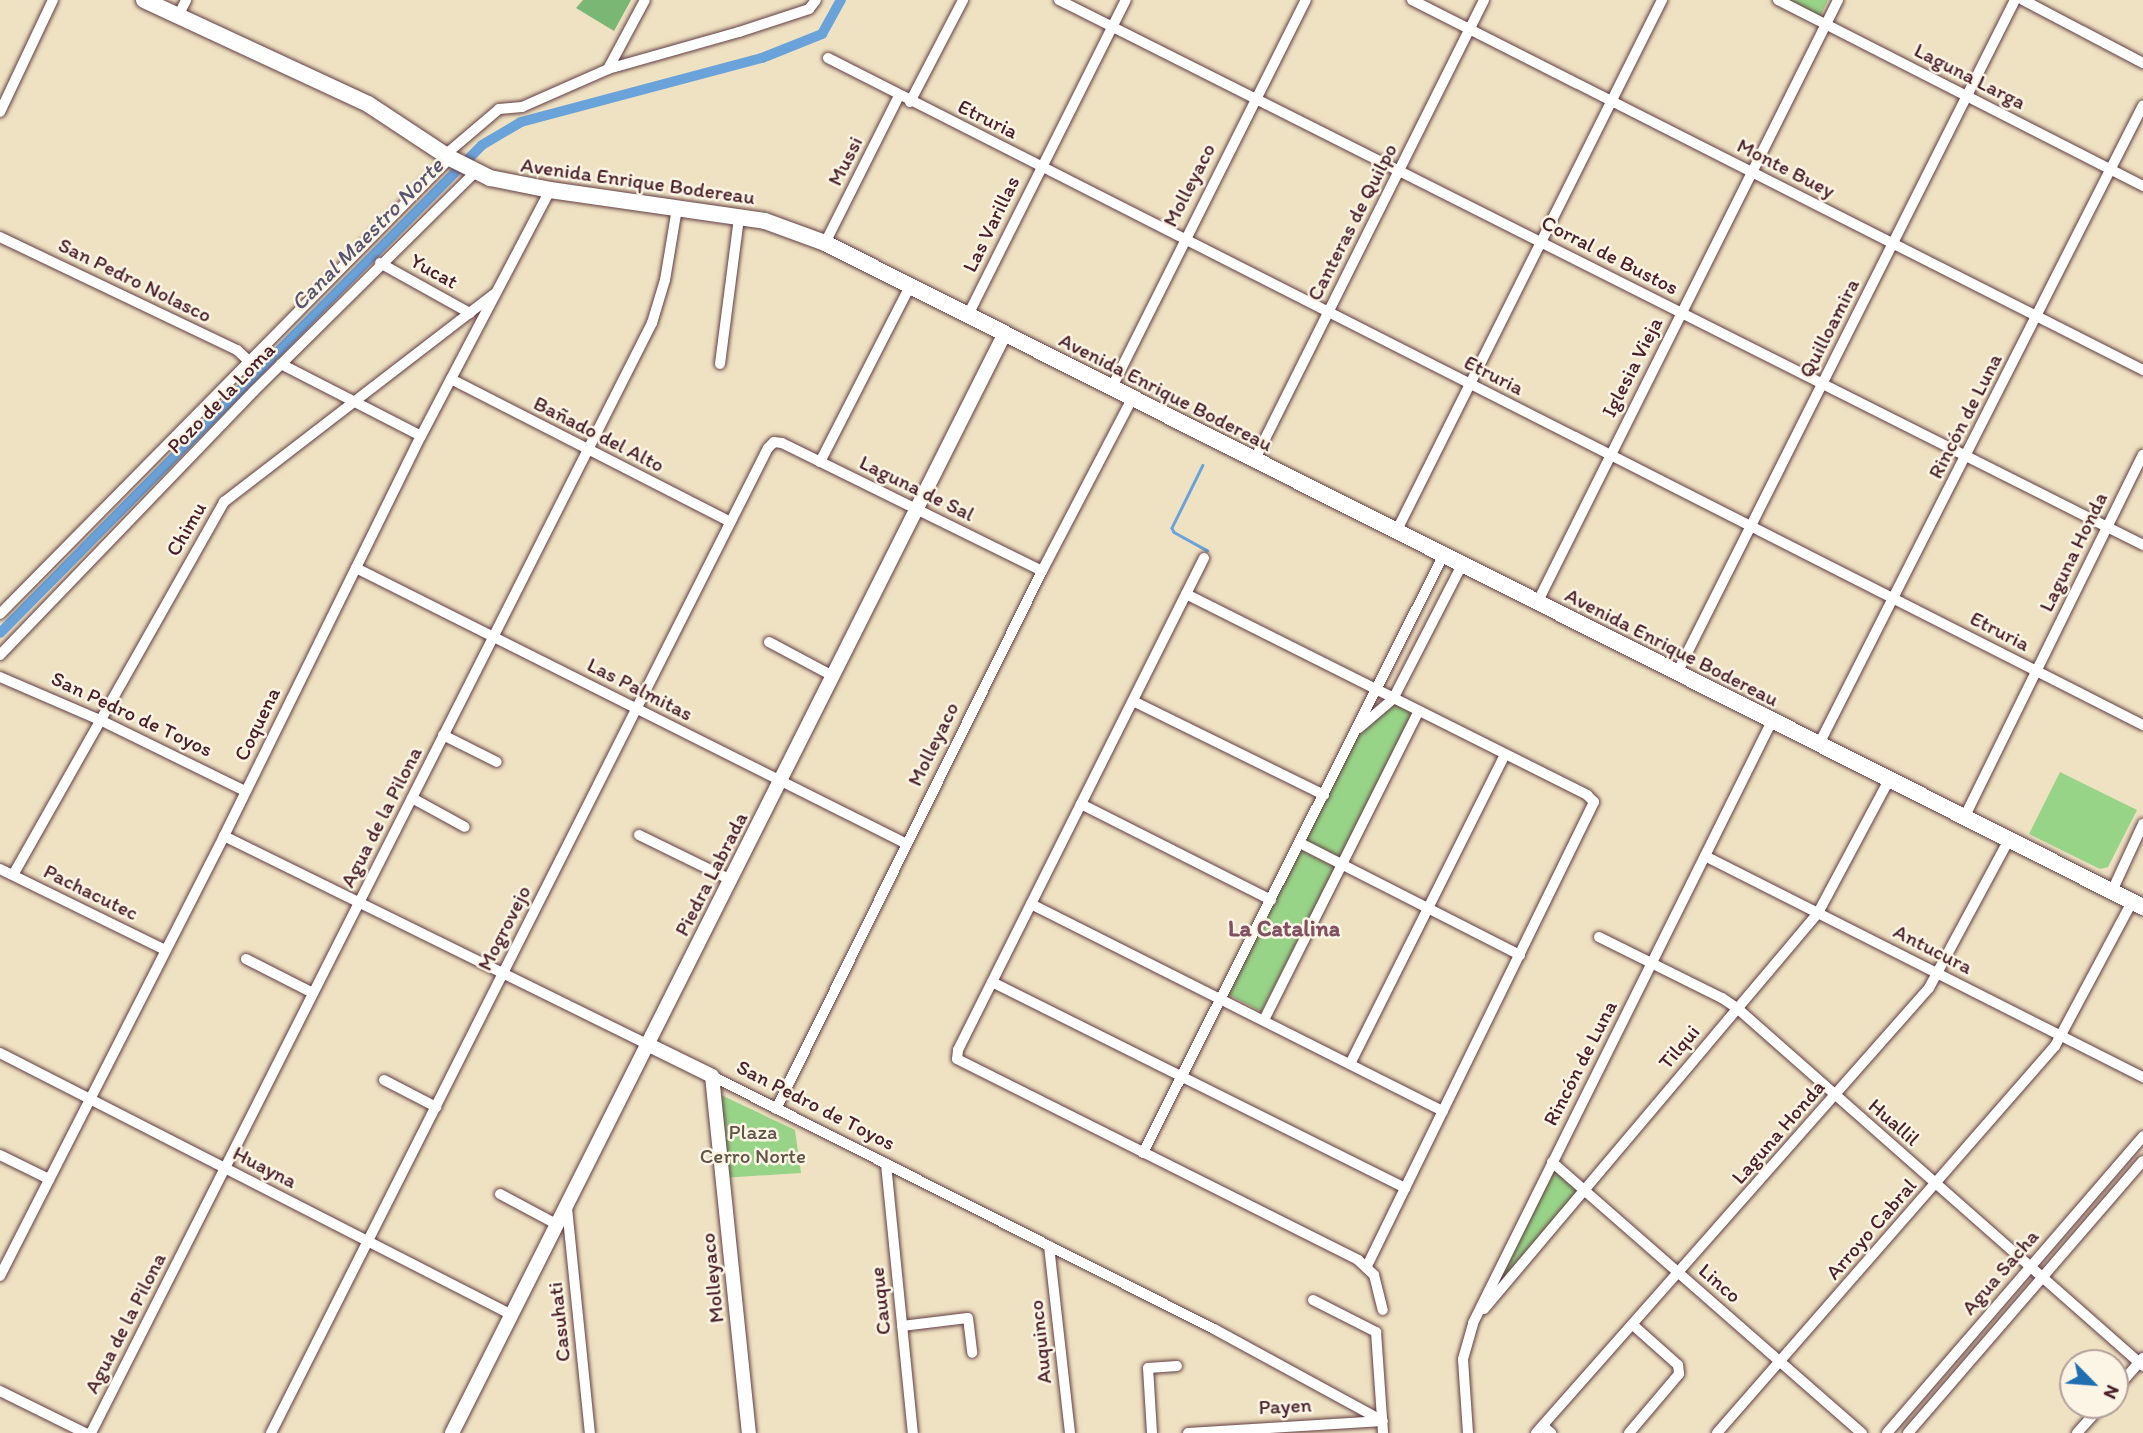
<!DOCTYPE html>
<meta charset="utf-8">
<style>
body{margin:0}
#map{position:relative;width:2143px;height:1433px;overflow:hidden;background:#efe2c2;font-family:Itim,sans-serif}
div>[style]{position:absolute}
.green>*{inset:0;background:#98d488;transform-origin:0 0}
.forest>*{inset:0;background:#7ab674}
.stream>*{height:2.5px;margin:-1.25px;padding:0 1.25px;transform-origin:1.25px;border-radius:1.25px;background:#6aa3d9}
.canal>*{height:10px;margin:-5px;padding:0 5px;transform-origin:5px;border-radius:5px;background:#6aa3d9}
.roads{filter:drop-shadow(0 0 2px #633c42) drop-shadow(0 0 2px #633c42)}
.minor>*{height:10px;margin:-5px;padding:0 5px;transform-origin:5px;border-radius:5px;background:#fff}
.secondary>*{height:14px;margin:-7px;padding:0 7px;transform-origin:7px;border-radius:7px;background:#fff}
.primary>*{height:16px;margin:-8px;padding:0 8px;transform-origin:8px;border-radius:8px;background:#fff}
span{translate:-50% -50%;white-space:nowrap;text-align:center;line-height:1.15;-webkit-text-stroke:5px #fcf5e5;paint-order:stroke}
.street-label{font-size:21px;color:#4a1f2b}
.park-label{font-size:21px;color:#615547}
.water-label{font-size:23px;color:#575471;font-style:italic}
.neighbourhood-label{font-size:23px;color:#815162;font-weight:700}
.north{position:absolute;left:2059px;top:1349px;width:70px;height:70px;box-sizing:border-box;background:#fcf5e5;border:2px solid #b59f9b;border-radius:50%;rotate:115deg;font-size:19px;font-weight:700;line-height:28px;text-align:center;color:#4a1f2b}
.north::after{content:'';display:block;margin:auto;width:24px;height:32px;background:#1f6fb2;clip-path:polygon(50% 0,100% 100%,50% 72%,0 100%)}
</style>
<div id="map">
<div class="green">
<i style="clip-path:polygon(1787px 0,1828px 0,1820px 17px)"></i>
<i style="clip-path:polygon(1395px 704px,1413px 712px,1339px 858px,1306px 840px,1356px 737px)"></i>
<i style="clip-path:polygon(2060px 772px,2137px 810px,2108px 867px,2100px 869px,2029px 834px)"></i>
<i style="left:1301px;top:850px;width:38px;height:162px;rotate:27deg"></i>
<i style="clip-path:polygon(721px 1095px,795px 1130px,801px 1173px,722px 1178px)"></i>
<i style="clip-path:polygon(1556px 1161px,1583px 1184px,1478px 1311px)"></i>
</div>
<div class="forest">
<i style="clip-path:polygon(583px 0,631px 0,614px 31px,576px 8px)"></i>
</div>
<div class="stream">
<i style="left:1203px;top:465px;width:70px;rotate:116.2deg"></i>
<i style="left:1172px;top:528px;width:4px;rotate:63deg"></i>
<i style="left:1174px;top:532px;width:38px;rotate:29deg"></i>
</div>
<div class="canal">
<i style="left:0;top:633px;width:686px;rotate:-45.35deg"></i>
<i style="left:482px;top:145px;width:45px;rotate:-30.5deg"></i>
<i style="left:521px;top:122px;width:249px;rotate:-14.9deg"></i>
<i style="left:762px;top:58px;width:65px;rotate:-21.8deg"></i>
<i style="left:822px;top:34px;width:39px;rotate:-61deg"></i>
</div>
<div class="roads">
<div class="minor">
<i style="left:1059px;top:0;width:1213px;rotate:26.69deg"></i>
<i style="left:1412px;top:0;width:819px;rotate:26.85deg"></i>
<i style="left:1778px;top:0;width:410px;rotate:27deg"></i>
<i style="left:2023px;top:0;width:136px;rotate:27.7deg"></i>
<i style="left:178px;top:16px;width:18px;rotate:-63deg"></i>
<i style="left:828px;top:58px;width:1474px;rotate:26.9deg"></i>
<i style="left:608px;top:69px;width:78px;rotate:-61.8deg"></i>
<i style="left:910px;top:102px;width:115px;rotate:-62.5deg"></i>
<i style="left:0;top:112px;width:124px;rotate:-64.7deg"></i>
<i style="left:445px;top:155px;width:71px;rotate:-40.4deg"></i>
<i style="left:499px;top:109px;width:23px;rotate:-5deg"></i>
<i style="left:522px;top:107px;width:94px;rotate:-23.8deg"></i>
<i style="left:608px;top:69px;width:136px;rotate:-15.8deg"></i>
<i style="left:739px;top:32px;width:74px;rotate:-18.2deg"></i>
<i style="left:809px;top:9px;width:11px;rotate:-52deg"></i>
<i style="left:0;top:237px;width:263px;rotate:25.5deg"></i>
<i style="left:237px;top:350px;width:18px;rotate:43deg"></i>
<i style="left:825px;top:243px;width:165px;rotate:-63.3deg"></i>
<i style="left:380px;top:263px;width:103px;rotate:29.1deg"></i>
<i style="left:968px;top:315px;width:352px;rotate:-63.4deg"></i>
<i style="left:281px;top:364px;width:157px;rotate:27.2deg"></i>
<i style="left:720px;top:364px;width:148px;rotate:-82.6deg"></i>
<i style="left:451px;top:379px;width:314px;rotate:27.1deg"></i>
<i style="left:1111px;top:389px;width:435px;rotate:-63.4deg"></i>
<i style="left:1254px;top:461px;width:515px;rotate:-63.48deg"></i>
<i style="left:820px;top:462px;width:198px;rotate:-62.9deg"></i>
<i style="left:1396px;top:532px;width:595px;rotate:-63.43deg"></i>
<i style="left:1204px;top:558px;width:550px;rotate:116.57deg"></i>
<i style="left:958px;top:1050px;width:9px;rotate:96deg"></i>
<i style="left:957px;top:1059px;width:449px;rotate:26.6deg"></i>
<i style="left:1358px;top:1260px;width:22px;rotate:43deg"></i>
<i style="left:1374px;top:1275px;width:36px;rotate:76deg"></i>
<i style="left:356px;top:568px;width:616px;rotate:26.61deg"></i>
<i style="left:1186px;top:594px;width:449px;rotate:26.6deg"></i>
<i style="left:1587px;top:795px;width:10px;rotate:45deg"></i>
<i style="left:1594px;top:802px;width:517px;rotate:116.07deg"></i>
<i style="left:1537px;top:603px;width:674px;rotate:-63.47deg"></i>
<i style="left:0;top:614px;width:641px;rotate:-45.38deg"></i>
<i style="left:769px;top:642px;width:72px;rotate:28deg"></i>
<i style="left:0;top:655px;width:366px;rotate:-46.1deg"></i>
<i style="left:254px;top:391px;width:310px;rotate:-44.7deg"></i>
<i style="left:1677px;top:673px;width:753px;rotate:-63.33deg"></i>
<i style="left:0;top:677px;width:109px;rotate:23.3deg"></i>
<i style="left:100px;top:720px;width:161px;rotate:26.1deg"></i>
<i style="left:1133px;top:701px;width:213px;rotate:26.2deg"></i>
<i style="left:1359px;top:728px;width:45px;rotate:-40.5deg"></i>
<i style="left:1393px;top:699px;width:151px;rotate:-62.8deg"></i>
<i style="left:443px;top:735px;width:60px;rotate:26.6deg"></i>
<i style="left:1819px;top:744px;width:716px;rotate:-63.11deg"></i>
<i style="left:412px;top:798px;width:60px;rotate:28.7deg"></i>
<i style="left:1081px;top:804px;width:213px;rotate:26.8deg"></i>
<i style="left:1964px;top:818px;width:405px;rotate:-63.8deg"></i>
<i style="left:639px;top:835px;width:102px;rotate:26.1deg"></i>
<i style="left:224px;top:836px;width:474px;rotate:26.2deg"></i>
<i style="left:1300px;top:843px;width:247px;rotate:27deg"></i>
<i style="left:1705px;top:856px;width:491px;rotate:26.8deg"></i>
<i style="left:0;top:869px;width:184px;rotate:26.1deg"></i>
<i style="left:13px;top:875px;width:429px;rotate:-60.5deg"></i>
<i style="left:224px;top:502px;width:341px;rotate:-37.6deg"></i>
<i style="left:2112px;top:891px;width:74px;rotate:-65.2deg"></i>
<i style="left:1031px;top:904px;width:461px;rotate:26.7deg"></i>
<i style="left:1599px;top:937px;width:137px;rotate:26.4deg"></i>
<i style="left:1722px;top:998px;width:18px;rotate:34deg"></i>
<i style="left:1737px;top:1008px;width:541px;rotate:41.4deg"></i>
<i style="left:246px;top:959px;width:75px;rotate:26.9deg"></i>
<i style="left:992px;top:982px;width:462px;rotate:26.5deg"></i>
<i style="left:1264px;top:1020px;width:346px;rotate:-63.4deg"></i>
<i style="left:0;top:1053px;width:575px;rotate:27.1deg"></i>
<i style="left:1350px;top:1064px;width:346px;rotate:-63.4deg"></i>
<i style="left:712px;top:1076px;width:562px;rotate:26.75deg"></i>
<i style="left:1214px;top:1329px;width:192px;rotate:28.6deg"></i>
<i style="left:384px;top:1080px;width:59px;rotate:27.4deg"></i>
<i style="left:776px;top:1109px;width:600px;rotate:-63.69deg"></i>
<i style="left:1042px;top:571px;width:194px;rotate:-62.4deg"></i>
<i style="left:1143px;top:1153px;width:668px;rotate:-63.32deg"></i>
<i style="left:0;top:1155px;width:55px;rotate:26.1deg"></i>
<i style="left:1552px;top:1162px;width:412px;rotate:41.2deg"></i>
<i style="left:886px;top:1164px;width:270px;rotate:84.3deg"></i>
<i style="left:500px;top:1194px;width:66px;rotate:28.1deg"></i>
<i style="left:567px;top:1208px;width:226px;rotate:84.2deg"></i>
<i style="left:1049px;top:1246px;width:188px;rotate:83.6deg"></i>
<i style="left:0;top:1276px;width:494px;rotate:-63deg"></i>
<i style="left:224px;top:836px;width:446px;rotate:-63.8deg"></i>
<i style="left:421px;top:436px;width:278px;rotate:-62.3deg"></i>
<i style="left:1313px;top:1300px;width:71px;rotate:26.9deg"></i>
<i style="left:1376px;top:1332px;width:101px;rotate:86deg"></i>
<i style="left:1484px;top:1309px;width:518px;rotate:-49.85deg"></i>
<i style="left:1818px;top:913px;width:151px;rotate:-61.9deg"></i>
<i style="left:902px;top:1326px;width:66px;rotate:-6.9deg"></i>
<i style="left:968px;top:1318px;width:35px;rotate:83deg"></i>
<i style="left:2115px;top:1390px;width:43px;rotate:-48.8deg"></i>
<i style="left:0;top:1391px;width:95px;rotate:26.3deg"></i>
<i style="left:1543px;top:1426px;width:11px;rotate:41deg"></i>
<i style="left:91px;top:1433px;width:1244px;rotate:-63.19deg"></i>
<i style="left:652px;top:323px;width:45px;rotate:-73.2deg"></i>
<i style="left:665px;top:280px;width:73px;rotate:-80.5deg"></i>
<i style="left:271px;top:1433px;width:1103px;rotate:-63.23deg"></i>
<i style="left:768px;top:448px;width:8px;rotate:-45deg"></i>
<i style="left:774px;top:442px;width:8px;rotate:7deg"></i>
<i style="left:782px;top:443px;width:290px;rotate:26.2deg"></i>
<i style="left:1152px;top:1433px;width:65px;rotate:-93.5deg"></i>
<i style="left:1148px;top:1368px;width:29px;rotate:-4deg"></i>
<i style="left:1188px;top:1433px;width:195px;rotate:-3.5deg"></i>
<i style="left:1468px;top:1433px;width:74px;rotate:-93.9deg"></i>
<i style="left:1463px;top:1359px;width:37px;rotate:-74deg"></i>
<i style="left:1473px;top:1323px;width:672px;rotate:-63.59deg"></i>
<i style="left:1536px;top:1433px;width:594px;rotate:-48.55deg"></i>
<i style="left:1929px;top:988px;width:167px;rotate:-61.7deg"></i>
<i style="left:1629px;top:1433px;width:77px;rotate:-49.7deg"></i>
<i style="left:1679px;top:1374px;width:9px;rotate:-96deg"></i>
<i style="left:1678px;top:1365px;width:59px;rotate:-138.4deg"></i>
<i style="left:1717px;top:1433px;width:514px;rotate:-48.87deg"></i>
<i style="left:2055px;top:1046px;width:163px;rotate:-61.9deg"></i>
<i style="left:1887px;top:1433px;width:392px;rotate:-49.2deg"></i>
<i style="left:1908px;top:1433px;width:359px;rotate:-49.2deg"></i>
<i style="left:2077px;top:1433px;width:38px;rotate:-48deg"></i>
</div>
<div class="secondary">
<i style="left:649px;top:1045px;width:70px;rotate:26.2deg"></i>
<i style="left:712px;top:1076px;width:359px;rotate:84.1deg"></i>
<i style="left:452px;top:1433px;width:1231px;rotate:-63.31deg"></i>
</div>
<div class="primary">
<i style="left:144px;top:0;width:247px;rotate:24.9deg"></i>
<i style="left:368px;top:104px;width:98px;rotate:33.4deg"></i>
<i style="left:450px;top:158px;width:45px;rotate:26.6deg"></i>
<i style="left:490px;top:178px;width:61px;rotate:11.3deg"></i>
<i style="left:550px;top:190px;width:217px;rotate:8.2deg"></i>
<i style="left:765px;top:221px;width:64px;rotate:20.1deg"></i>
<i style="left:825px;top:243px;width:1476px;rotate:26.74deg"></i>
</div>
</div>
<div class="street-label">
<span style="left:1970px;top:76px;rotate:27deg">Laguna Larga</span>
<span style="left:988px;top:119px;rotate:26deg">Etruria</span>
<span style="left:845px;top:161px;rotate:-63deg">Mussi</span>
<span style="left:1786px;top:168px;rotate:27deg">Monte Buey</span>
<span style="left:638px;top:181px;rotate:8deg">Avenida Enrique Bodereau</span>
<span style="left:1189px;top:185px;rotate:-63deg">Molleyaco</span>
<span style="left:1352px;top:222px;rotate:-63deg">Canteras de Quilpo</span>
<span style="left:991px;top:224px;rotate:-64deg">Las Varillas</span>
<span style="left:1610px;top:255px;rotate:27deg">Corral de Bustos</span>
<span style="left:434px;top:271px;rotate:29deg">Yucat</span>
<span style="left:135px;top:280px;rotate:26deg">San Pedro Nolasco</span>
<span style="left:1829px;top:328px;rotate:-63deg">Quilloamira</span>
<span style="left:1632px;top:367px;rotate:-63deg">Iglesia Vieja</span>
<span style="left:1494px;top:375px;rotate:27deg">Etruria</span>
<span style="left:1166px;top:392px;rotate:27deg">Avenida Enrique Bodereau</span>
<span style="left:221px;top:398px;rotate:-46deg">Pozo de la Loma</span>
<span style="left:1965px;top:416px;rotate:-63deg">Rincón de Luna</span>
<span style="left:599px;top:434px;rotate:27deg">Bañado del Alto</span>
<span style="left:917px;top:488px;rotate:26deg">Laguna de Sal</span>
<span style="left:186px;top:529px;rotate:-60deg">Chimu</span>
<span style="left:2073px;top:552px;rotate:-64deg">Laguna Honda</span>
<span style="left:2000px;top:631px;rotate:27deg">Etruria</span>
<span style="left:1672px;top:647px;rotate:27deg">Avenida Enrique Bodereau</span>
<span style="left:640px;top:689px;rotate:27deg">Las Palmitas</span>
<span style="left:132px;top:714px;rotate:25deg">San Pedro de Toyos</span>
<span style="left:257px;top:724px;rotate:-64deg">Coquena</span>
<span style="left:933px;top:744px;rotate:-64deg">Molleyaco</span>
<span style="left:381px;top:817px;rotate:-63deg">Agua de la Pilona</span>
<span style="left:711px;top:874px;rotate:-63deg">Piedra Labrada</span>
<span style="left:91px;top:892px;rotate:26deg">Pachacutec</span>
<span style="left:504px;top:928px;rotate:-63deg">Mogrovejo</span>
<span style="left:1933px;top:949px;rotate:27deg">Antucura</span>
<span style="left:1679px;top:1047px;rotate:-50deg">Tilqui</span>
<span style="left:1580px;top:1063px;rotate:-63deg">Rincón de Luna</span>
<span style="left:816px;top:1105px;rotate:27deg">San Pedro de Toyos</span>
<span style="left:1894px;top:1122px;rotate:41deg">Huallil</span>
<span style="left:1778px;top:1132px;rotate:-49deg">Laguna Honda</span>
<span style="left:265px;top:1167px;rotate:27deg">Huayna</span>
<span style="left:1871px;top:1229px;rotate:-49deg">Arroyo Cabral</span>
<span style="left:2000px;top:1272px;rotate:-49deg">Agua Sacha</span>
<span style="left:712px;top:1278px;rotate:-96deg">Molleyaco</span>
<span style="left:1720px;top:1283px;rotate:41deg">Linco</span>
<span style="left:880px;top:1301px;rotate:-96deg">Cauque</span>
<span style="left:559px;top:1322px;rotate:-96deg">Casuhati</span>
<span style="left:125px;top:1323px;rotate:-63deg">Agua de la Pilona</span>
<span style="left:1040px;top:1342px;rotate:-96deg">Auquinco</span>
<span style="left:1285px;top:1406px;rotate:-3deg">Payen</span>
</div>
<div class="park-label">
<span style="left:753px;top:1144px">Plaza<br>Cerro Norte</span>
</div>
<div class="water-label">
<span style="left:367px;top:234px;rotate:-45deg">Canal Maestro Norte</span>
</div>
<div class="neighbourhood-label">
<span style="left:1284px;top:928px">La Catalina</span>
</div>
<div class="north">N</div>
</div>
